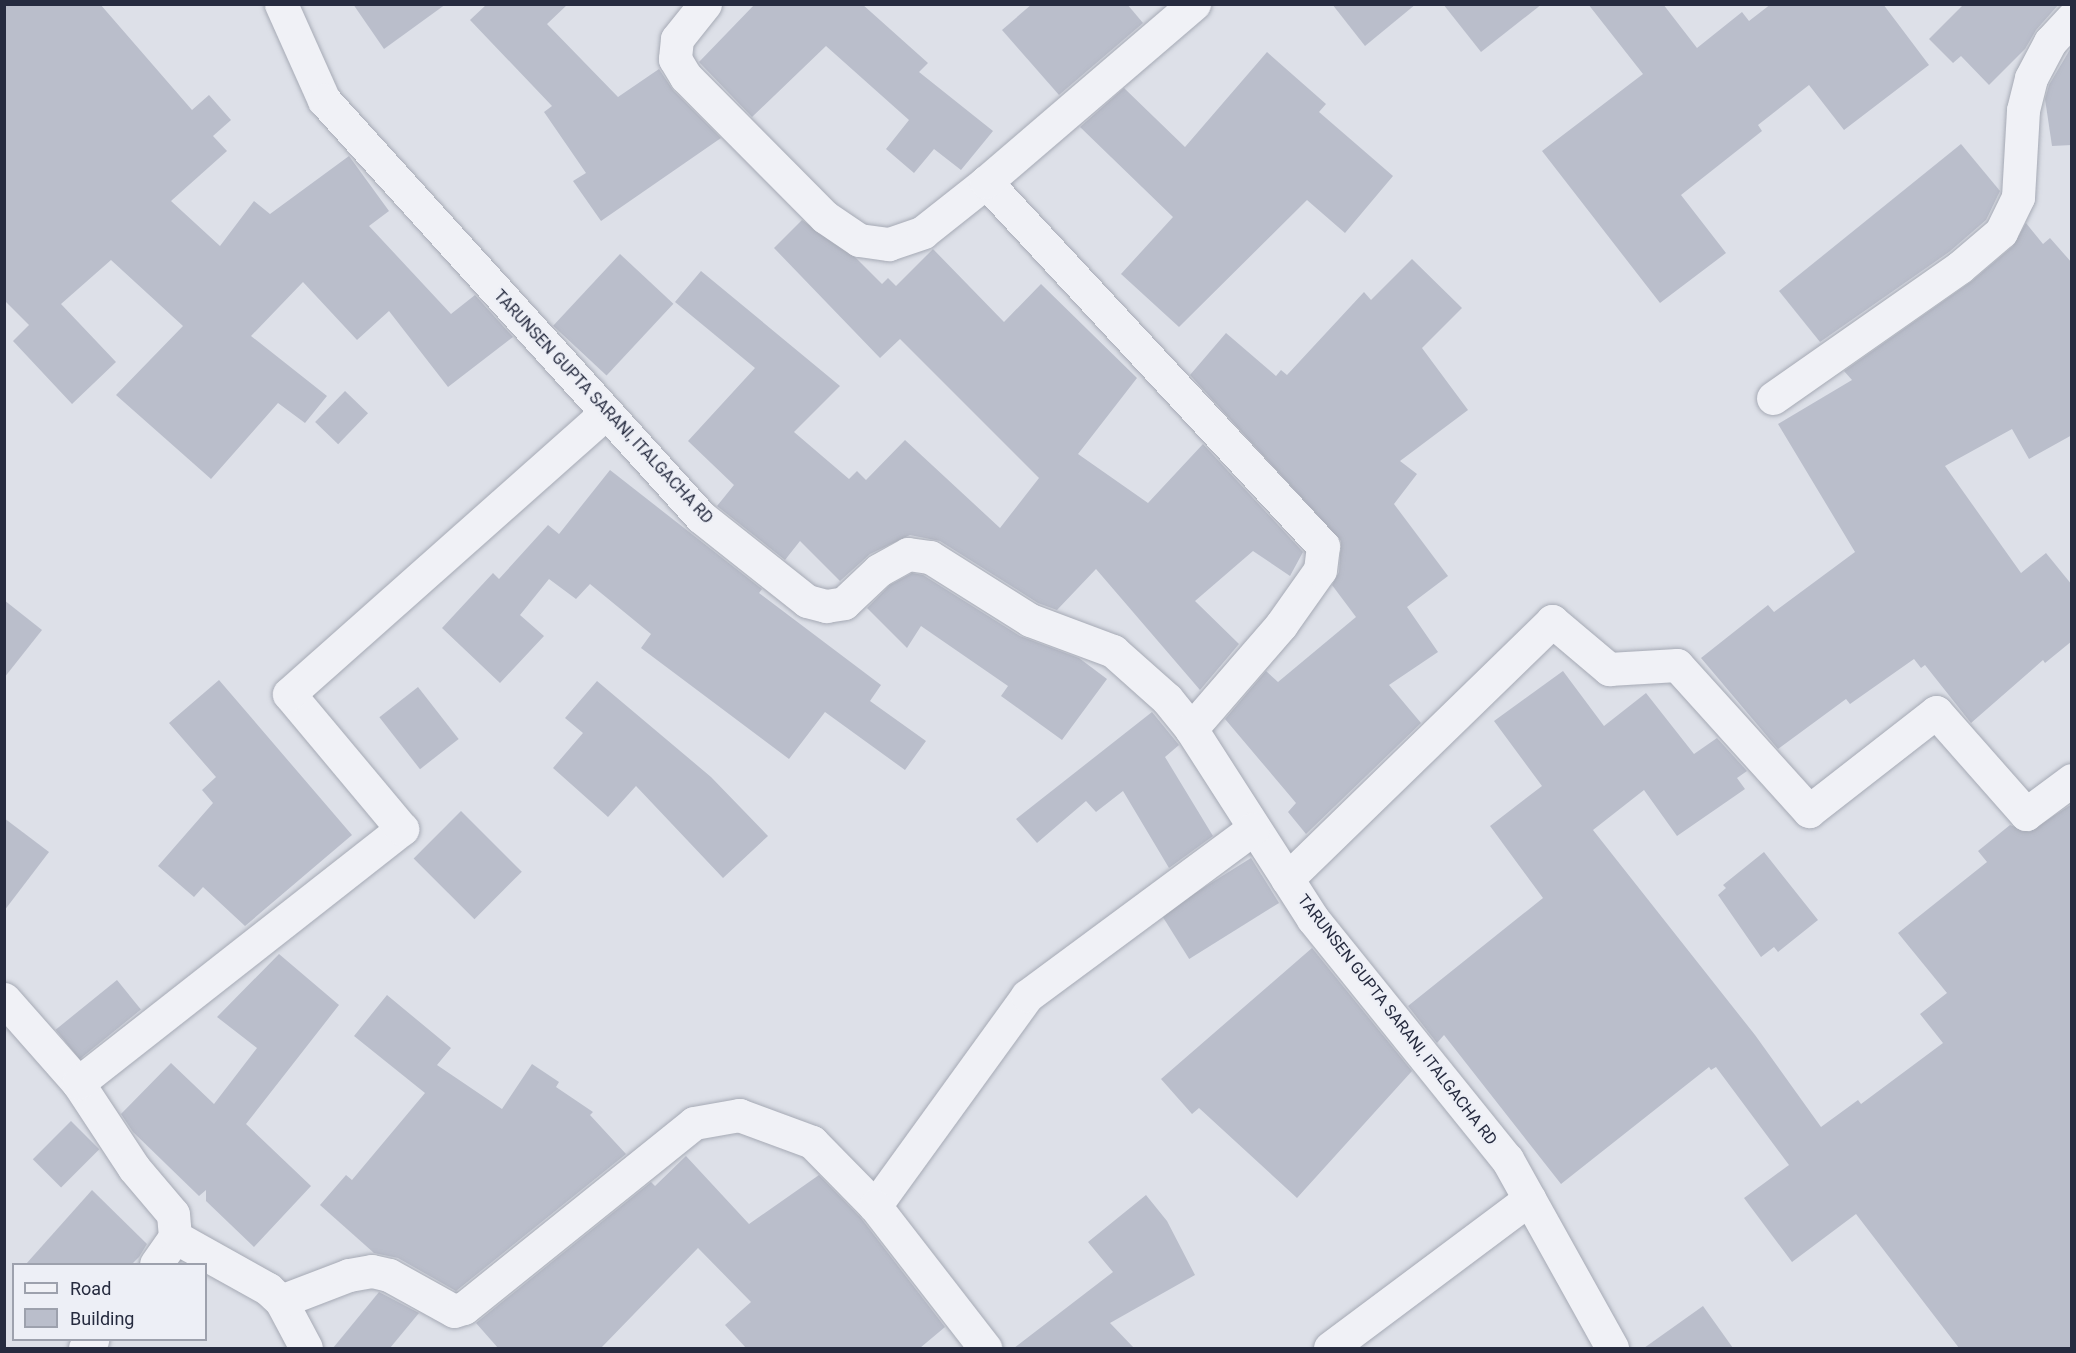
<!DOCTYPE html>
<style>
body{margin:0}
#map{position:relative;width:2076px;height:1353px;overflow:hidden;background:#dde0e8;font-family:Roboto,sans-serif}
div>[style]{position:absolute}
.building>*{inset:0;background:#babecb;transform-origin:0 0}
.roads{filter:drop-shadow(0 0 2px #a6aab5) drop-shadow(0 0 2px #a6aab5)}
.minor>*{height:33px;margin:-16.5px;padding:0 16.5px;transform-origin:16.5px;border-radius:16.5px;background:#f0f1f6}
span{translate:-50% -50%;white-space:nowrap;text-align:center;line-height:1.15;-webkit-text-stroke:4.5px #edeff6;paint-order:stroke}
.street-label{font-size:16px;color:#262b3f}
.frame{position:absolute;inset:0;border:6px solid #262b3f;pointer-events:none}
.legend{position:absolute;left:12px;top:1263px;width:195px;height:78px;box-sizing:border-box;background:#edeff6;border:2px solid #9da1ad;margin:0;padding:8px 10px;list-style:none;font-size:18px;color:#262b3f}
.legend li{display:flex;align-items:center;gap:12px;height:30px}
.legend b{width:30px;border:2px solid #9da1ad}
</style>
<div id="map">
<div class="building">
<i style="clip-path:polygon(4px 4px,100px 4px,192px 110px,209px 95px,231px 120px,213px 136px,227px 151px,171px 201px,220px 246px,254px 201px,270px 214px,349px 156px,389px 211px,369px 226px,451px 314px,475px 295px,513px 337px,448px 387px,389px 311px,357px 340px,303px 282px,251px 336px,327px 396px,305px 423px,278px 403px,211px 479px,116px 395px,183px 326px,111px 260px,61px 304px,116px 362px,72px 404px,13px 341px,29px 325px,4px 300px)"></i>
<i style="clip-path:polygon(353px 4px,446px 4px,384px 49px)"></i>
<i style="clip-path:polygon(487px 4px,568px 4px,547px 24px,618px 97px,659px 69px,673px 90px,721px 138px,601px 221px,573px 181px,586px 173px,544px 112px,552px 106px,470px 20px)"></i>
<i style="clip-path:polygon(755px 4px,862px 4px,928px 63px,919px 72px,993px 131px,961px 170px,934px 149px,914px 173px,886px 149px,909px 120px,826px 46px,752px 117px,699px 62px)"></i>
<i style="clip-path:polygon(1032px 4px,1127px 4px,1143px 23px,1059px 95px,1002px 30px)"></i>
<i style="clip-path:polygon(1332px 4px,1416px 4px,1365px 46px)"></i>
<i style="clip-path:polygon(1443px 4px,1542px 4px,1481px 52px)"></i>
<i style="clip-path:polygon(1588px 4px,1663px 4px,1697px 48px,1742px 12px,1749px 21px,1771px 4px,1883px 4px,1929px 65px,1844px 130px,1809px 85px,1758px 125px,1762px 131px,1681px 195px,1726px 253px,1660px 303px,1542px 151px,1643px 74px)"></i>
<i style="clip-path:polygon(1964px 4px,2059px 4px,2036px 30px,2025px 49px,1989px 85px,1961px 56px,1953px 63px,1929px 39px)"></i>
<i style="clip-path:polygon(2072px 46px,2072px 145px,2052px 146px,2045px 99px,2049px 85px)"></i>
<i style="clip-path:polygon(1267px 52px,1326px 104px,1319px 112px,1393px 176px,1345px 233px,1307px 200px,1179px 327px,1121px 274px,1173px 217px,1080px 127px,1124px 88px,1185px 147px)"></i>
<i style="clip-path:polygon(1961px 144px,2000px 191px,1986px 220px,1949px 252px,1820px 342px,1779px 291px)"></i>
<i style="clip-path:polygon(802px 220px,856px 258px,882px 284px,888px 278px,896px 286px,933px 249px,1004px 322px,1041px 284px,1137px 378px,1078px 454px,1148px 503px,1203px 444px,1303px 552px,1290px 576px,1253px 551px,1195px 601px,1239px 644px,1200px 690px,1096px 569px,1057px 610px,1038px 603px,940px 541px,910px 535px,870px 554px,840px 581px,800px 541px,785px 560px,717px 506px,734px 485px,688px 441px,755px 368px,675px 302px,701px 271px,840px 386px,794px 432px,849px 479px,857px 471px,866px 480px,905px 440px,1000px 528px,1039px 478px,900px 339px,880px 358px,774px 248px)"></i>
<i style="clip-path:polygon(2026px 223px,2043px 244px,2050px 238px,2072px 263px,2072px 435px,2029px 459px,2012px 429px,1945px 466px,2021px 573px,2046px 553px,2072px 585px,2072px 641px,2045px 663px,2043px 660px,1971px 723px,1925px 665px,1921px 668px,1914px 659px,1850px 704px,1846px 699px,1778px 749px,1701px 658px,1768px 605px,1774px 612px,1855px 552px,1778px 424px,1852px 380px,1844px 371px,1972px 281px,2013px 246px)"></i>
<i style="left:620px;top:254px;width:73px;height:98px;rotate:43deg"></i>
<i style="clip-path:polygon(1412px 259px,1462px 308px,1422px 348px,1468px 410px,1400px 461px,1417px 474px,1394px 504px,1448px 576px,1407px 607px,1438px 652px,1389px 685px,1421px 723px,1306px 834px,1288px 812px,1296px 803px,1225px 719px,1266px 671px,1278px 682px,1356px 617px,1332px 585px,1339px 572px,1341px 541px,1190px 375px,1226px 333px,1276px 376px,1281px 370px,1287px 375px,1364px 292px,1371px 300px)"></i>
<i style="left:345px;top:391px;width:32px;height:43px;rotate:44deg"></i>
<i style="clip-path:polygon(610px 470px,762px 589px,759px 593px,881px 685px,870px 701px,926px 741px,905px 770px,825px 712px,789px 759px,641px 648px,651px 634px,590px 584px,576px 599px,549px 579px,520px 615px,544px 636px,500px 683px,442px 628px,493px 573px,499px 579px,548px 525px,559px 534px)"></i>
<i style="clip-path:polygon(912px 573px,923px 575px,1020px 636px,1079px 658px,1107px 679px,1062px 740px,1001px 696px,1008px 686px,921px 626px,907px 648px,867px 608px,890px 585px)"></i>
<i style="clip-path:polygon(4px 600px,42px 630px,4px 678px)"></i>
<i style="clip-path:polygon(1563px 671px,1604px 726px,1646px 693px,1694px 754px,1717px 738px,1747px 771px,1737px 778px,1745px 789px,1677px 836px,1644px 790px,1593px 830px,1755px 1035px,1821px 1127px,1858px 1100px,1861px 1104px,1943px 1043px,1920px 1014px,1947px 993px,1898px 933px,1987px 862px,1978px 851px,2010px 825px,2029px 832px,2072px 804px,2072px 1348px,1959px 1348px,1856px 1214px,1792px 1262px,1744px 1198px,1789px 1165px,1716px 1067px,1711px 1070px,1709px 1067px,1561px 1184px,1444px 1035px,1437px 1043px,1408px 1006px,1543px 898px,1490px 826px,1542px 786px,1494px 721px)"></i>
<i style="clip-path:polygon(219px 680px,352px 835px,245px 926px,203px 887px,194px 897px,158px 866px,213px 803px,202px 790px,216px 777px,169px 723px)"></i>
<i style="clip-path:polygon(597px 681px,711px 777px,768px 836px,723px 878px,636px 786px,608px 817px,553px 768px,583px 733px,565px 718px)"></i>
<i style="left:418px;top:687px;width:66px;height:49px;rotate:52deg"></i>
<i style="clip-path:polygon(1152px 712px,1179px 745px,1165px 757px,1213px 836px,1169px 868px,1123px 791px,1096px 812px,1086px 801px,1037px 843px,1016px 819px)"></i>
<i style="left:461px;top:811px;width:86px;height:67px;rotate:45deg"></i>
<i style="clip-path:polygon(4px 818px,49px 852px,4px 911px)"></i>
<i style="clip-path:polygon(1764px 852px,1818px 920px,1778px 952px,1774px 947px,1761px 957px,1718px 895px,1726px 888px,1723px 885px)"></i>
<i style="left:1251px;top:858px;width:53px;height:106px;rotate:58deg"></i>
<i style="clip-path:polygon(1312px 948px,1412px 1071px,1297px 1198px,1199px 1108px,1192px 1114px,1161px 1079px)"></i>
<i style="clip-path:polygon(279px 954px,339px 1005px,246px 1124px,311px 1186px,254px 1247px,206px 1201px,206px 1190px,199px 1196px,133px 1132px,121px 1114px,171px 1063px,214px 1104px,257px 1048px,217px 1017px)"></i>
<i style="left:117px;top:980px;width:38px;height:79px;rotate:51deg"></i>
<i style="clip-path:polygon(387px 995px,451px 1048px,437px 1065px,502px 1109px,532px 1064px,559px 1082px,556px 1087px,593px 1112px,590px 1115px,626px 1154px,456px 1291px,398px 1258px,374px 1253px,320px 1205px,346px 1175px,352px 1180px,425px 1093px,354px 1036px)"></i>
<i style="left:71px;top:1121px;width:40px;height:54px;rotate:45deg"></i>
<i style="clip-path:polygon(686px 1156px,749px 1224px,819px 1175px,861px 1218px,945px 1327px,920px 1348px,746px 1348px,725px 1325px,751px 1302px,698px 1248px,601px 1348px,498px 1348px,476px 1323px,651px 1182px,655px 1186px)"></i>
<i style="clip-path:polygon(92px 1190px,147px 1244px,139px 1257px,132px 1264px,26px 1264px)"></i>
<i style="clip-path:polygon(1146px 1195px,1167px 1221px,1195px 1275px,1110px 1323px,1134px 1348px,1014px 1348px,1113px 1272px,1088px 1242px)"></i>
<i style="clip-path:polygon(379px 1292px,419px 1313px,390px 1348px,333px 1348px)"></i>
<i style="clip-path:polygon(1703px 1306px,1733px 1348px,1644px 1348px)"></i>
</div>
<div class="roads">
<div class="minor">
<i style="left:281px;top:4px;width:105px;rotate:65.9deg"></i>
<i style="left:324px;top:100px;width:562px;rotate:47.88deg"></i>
<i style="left:701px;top:517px;width:135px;rotate:38.4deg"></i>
<i style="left:807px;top:601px;width:20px;rotate:15deg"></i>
<i style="left:826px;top:606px;width:18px;rotate:-9deg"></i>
<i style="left:844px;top:603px;width:48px;rotate:-43.3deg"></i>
<i style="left:879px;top:570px;width:33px;rotate:-29deg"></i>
<i style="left:908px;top:554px;width:22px;rotate:8deg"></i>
<i style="left:930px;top:557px;width:118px;rotate:32.2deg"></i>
<i style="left:1030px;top:620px;width:89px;rotate:20.5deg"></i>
<i style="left:1113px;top:651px;width:72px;rotate:41.6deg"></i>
<i style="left:1167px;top:699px;width:38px;rotate:51deg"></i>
<i style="left:1191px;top:729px;width:226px;rotate:57.3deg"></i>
<i style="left:1313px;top:919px;width:309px;rotate:51.1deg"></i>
<i style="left:1507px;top:1159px;width:216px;rotate:60.9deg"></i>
<i style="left:705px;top:4px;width:45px;rotate:128.7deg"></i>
<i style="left:677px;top:39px;width:20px;rotate:96deg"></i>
<i style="left:675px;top:59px;width:21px;rotate:59deg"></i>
<i style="left:686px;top:77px;width:197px;rotate:45.2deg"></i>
<i style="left:825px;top:217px;width:41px;rotate:34.1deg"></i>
<i style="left:859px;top:240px;width:30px;rotate:8deg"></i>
<i style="left:889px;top:244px;width:36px;rotate:-19deg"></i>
<i style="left:923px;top:232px;width:80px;rotate:-38.4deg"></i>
<i style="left:1773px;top:398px;width:228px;rotate:-35deg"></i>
<i style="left:1960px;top:267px;width:54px;rotate:-40.5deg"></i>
<i style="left:2001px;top:232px;width:39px;rotate:-64deg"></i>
<i style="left:2018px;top:197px;width:87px;rotate:-86.7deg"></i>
<i style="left:2023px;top:110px;width:33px;rotate:-76deg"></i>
<i style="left:2031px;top:78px;width:41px;rotate:-62.2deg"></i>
<i style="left:2050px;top:42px;width:33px;rotate:-47deg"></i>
<i style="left:1191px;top:729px;width:138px;rotate:-49.1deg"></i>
<i style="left:1281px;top:625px;width:67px;rotate:-54.7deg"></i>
<i style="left:1320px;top:570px;width:24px;rotate:-83deg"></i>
<i style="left:1323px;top:546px;width:496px;rotate:-132.8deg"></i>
<i style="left:986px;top:182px;width:274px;rotate:-40.6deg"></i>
<i style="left:1287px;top:879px;width:370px;rotate:-44.2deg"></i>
<i style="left:1552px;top:621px;width:75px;rotate:40.1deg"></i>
<i style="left:1609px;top:669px;width:68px;rotate:-3.4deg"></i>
<i style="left:1677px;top:665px;width:197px;rotate:47.9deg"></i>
<i style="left:1809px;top:811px;width:161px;rotate:-37.9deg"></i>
<i style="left:1936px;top:712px;width:136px;rotate:48.6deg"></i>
<i style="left:2026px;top:814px;width:57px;rotate:-36.5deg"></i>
<i style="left:4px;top:999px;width:112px;rotate:48.6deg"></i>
<i style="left:78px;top:1083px;width:102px;rotate:56.6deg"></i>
<i style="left:134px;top:1168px;width:60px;rotate:49.7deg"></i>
<i style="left:173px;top:1214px;width:23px;rotate:85deg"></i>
<i style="left:175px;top:1237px;width:33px;rotate:125deg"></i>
<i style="left:78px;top:1083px;width:412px;rotate:-38.1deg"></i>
<i style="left:402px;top:829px;width:176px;rotate:-129.9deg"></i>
<i style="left:289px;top:694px;width:424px;rotate:-41.6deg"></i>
<i style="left:875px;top:1206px;width:259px;rotate:-54.1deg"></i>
<i style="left:1027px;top:996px;width:281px;rotate:-36.5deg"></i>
<i style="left:175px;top:1237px;width:107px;rotate:29.2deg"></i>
<i style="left:268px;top:1289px;width:18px;rotate:43deg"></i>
<i style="left:281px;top:1301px;width:53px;rotate:62deg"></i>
<i style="left:281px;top:1301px;width:73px;rotate:-20.9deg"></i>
<i style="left:349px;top:1275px;width:23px;rotate:-10deg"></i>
<i style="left:372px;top:1271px;width:17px;rotate:13deg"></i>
<i style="left:389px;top:1275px;width:74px;rotate:29deg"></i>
<i style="left:454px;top:1311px;width:10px;rotate:-17deg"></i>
<i style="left:464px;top:1308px;width:295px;rotate:-38.8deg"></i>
<i style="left:694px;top:1123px;width:46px;rotate:-10.1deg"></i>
<i style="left:739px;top:1115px;width:78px;rotate:20.3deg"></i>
<i style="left:812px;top:1142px;width:90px;rotate:45.5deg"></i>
<i style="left:875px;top:1206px;width:180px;rotate:52.2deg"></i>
<i style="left:85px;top:1348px;width:11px;rotate:-49deg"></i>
<i style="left:1330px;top:1348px;width:249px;rotate:-36.8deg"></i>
</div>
</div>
<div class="street-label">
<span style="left:603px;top:407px;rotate:47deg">TARUNSEN GUPTA SARANI, ITALGACHA RD</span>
<span style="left:1397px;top:1020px;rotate:52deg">TARUNSEN GUPTA SARANI, ITALGACHA RD</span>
</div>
<div class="frame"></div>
<ul class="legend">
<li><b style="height:8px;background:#f0f1f6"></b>Road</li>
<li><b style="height:16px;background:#babecb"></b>Building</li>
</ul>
</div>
